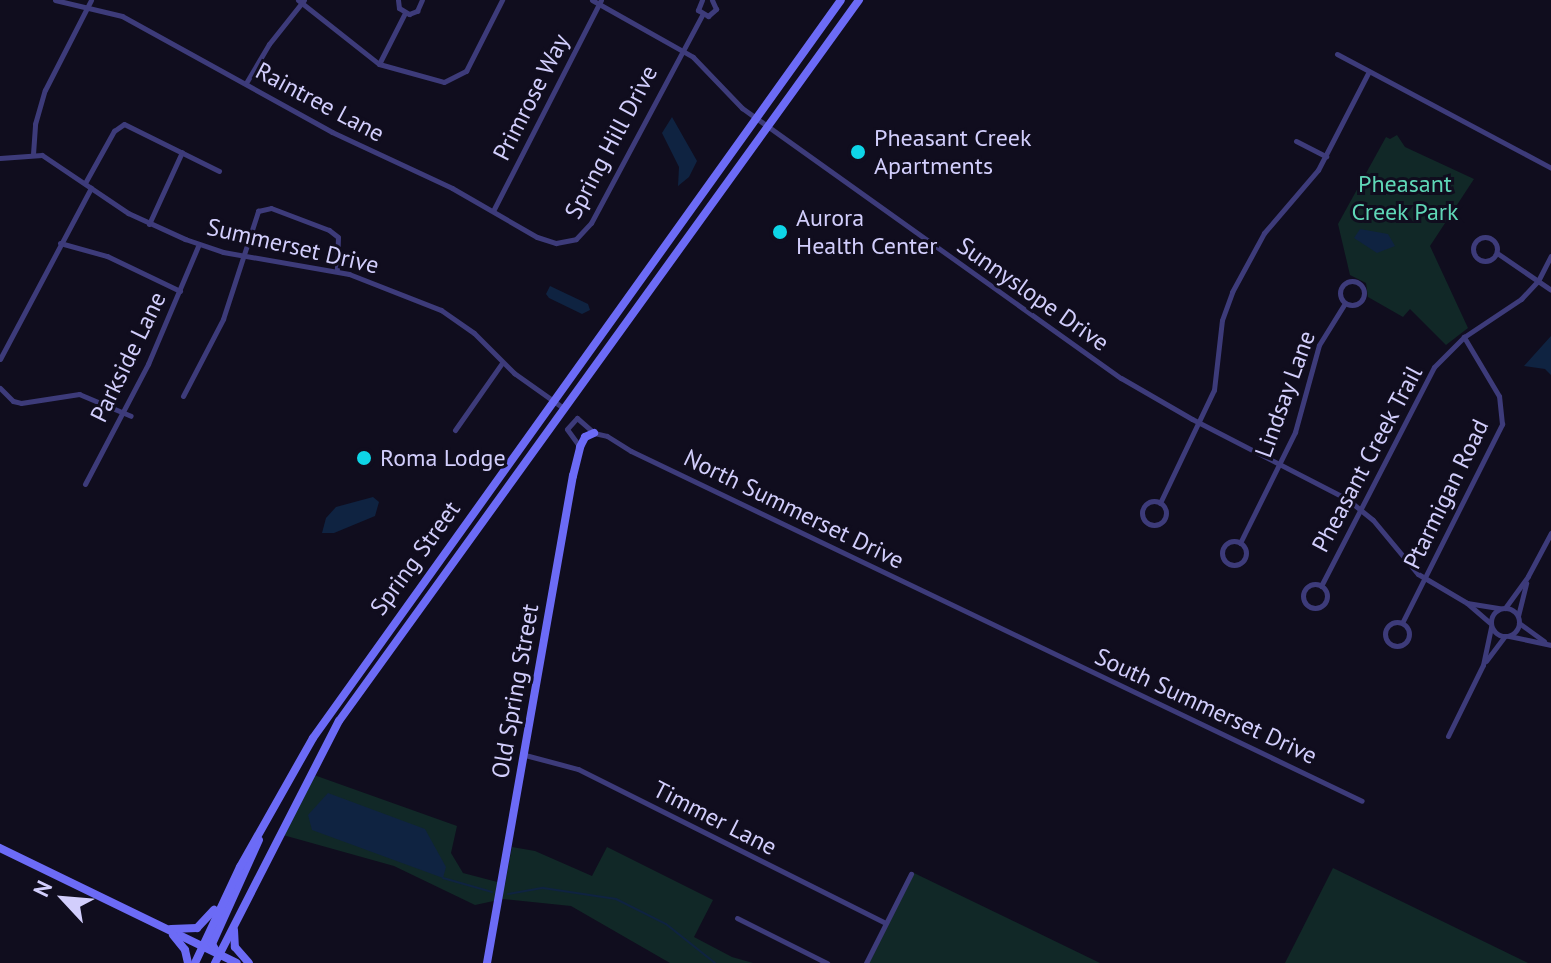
<!DOCTYPE html>
<style>
body{margin:0}
#map{position:relative;width:1551px;height:963px;overflow:hidden;background:#100d1e;font-family:"PT Sans",sans-serif}
div>[style]{position:absolute}
.green>*{inset:0;background:#112827}
.water>*{inset:0;background:#0f2341}
.stream>*{height:2px;margin:-1px;padding:0 1px;transform-origin:1px;border-radius:1px;background:#0f2341}
.street>*{height:5px;margin:-2.5px;padding:0 2.5px;transform-origin:2.5px;border-radius:2.5px;background:#3d3b7a}
.street>.ring{margin:-2.5px;padding:0;box-sizing:content-box;background:none;border:5px solid #3d3b7a;border-radius:50%}
.secondary>*{height:8px;margin:-4px;padding:0 4px;transform-origin:4px;border-radius:4px;background:#6c6bf6}
.dots>*{width:22px;height:22px;translate:-50% -50%;box-sizing:border-box;border:4px solid #100d1e;border-radius:50%}
span{translate:-50% -50%;white-space:nowrap;text-align:center;line-height:1.15;-webkit-text-stroke:6px #100d1e;paint-order:stroke}
.street-label{font-size:24px;color:#d2cefc}
.poi-label{font-size:24px;color:#d2cefc}
.left{translate:0 -50%;text-align:left}
.park-label{font-size:24px;color:#5fd7b7}
.north{position:absolute;left:24px;top:859px;width:80px;height:80px;-webkit-text-stroke:6px #100d1e;paint-order:stroke;rotate:296deg;font-size:22px;font-weight:700;line-height:32px;text-align:center;color:#d2cefc}
.north::after{content:'';display:block;margin:auto;width:28px;height:36px;background:#d2cefc;clip-path:polygon(50% 0,100% 100%,50% 72%,0 100%)}
</style>
<div id="map">
<div class="green">
<i style="clip-path:polygon(1397px 135px,1405px 147px,1474px 179px,1430px 246px,1468px 328px,1446px 345px,1410px 309px,1403px 317px,1368px 297px,1366px 283px,1350px 275px,1338px 224px,1386px 137px,1390px 139px)"></i>
<i style="clip-path:polygon(314px 775px,457px 826px,451px 853px,463px 873px,505px 884px,512px 847px,535px 851px,592px 876px,607px 847px,713px 900px,694px 937px,732px 957px,753px 963px,670px 963px,571px 906px,503px 899px,475px 905px,394px 866px,283px 835px)"></i>
<i style="clip-path:polygon(1333px 868px,1528px 963px,1285px 963px)"></i>
<i style="clip-path:polygon(914px 873px,1100px 963px,869px 963px)"></i>
</div>
<div class="water">
<i style="clip-path:polygon(672px 117px,697px 161px,689px 177px,678px 186px,679px 167px,662px 133px)"></i>
<i style="clip-path:polygon(1360px 229px,1388px 234px,1395px 246px,1377px 253px,1354px 238px)"></i>
<i style="clip-path:polygon(550px 286px,588px 304px,590px 310px,582px 314px,549px 298px,546px 294px)"></i>
<i style="clip-path:polygon(1551px 336px,1551px 375px,1545px 369px,1524px 366px)"></i>
<i style="clip-path:polygon(373px 497px,379px 502px,375px 516px,334px 533px,322px 533px,326px 518px,336px 507px)"></i>
<i style="clip-path:polygon(328px 793px,425px 829px,446px 867px,443px 878px,312px 830px,308px 815px)"></i>
</div>
<div class="stream">
<i style="left:443px;top:878px;width:51px;rotate:15.9deg"></i>
<i style="left:508px;top:894px;width:36px;rotate:-10deg"></i>
<i style="left:543px;top:888px;width:74px;rotate:8.6deg"></i>
<i style="left:616px;top:899px;width:56px;rotate:26.6deg"></i>
<i style="left:666px;top:924px;width:63px;rotate:38.5deg"></i>
</div>
<div class="street">
<i style="left:55px;top:0;width:69px;rotate:13.4deg"></i>
<i style="left:122px;top:16px;width:240px;rotate:28.9deg"></i>
<i style="left:332px;top:132px;width:132px;rotate:25deg"></i>
<i style="left:452px;top:188px;width:98px;rotate:30deg"></i>
<i style="left:537px;top:237px;width:20px;rotate:18deg"></i>
<i style="left:556px;top:243px;width:20px;rotate:-11deg"></i>
<i style="left:576px;top:239px;width:22px;rotate:-47deg"></i>
<i style="left:591px;top:223px;width:236px;rotate:-61.9deg"></i>
<i style="left:298px;top:0;width:103px;rotate:38.3deg"></i>
<i style="left:379px;top:64px;width:67px;rotate:15.5deg"></i>
<i style="left:444px;top:82px;width:25px;rotate:-27deg"></i>
<i style="left:466px;top:71px;width:80px;rotate:-63.1deg"></i>
<i style="left:398px;top:0;width:8px;rotate:83deg"></i>
<i style="left:399px;top:8px;width:12px;rotate:31deg"></i>
<i style="left:409px;top:14px;width:9px;rotate:-21deg"></i>
<i style="left:417px;top:11px;width:12px;rotate:-66deg"></i>
<i style="left:592px;top:0;width:116px;rotate:29.4deg"></i>
<i style="left:693px;top:57px;width:71px;rotate:46.1deg"></i>
<i style="left:742px;top:108px;width:465px;rotate:35.5deg"></i>
<i style="left:1121px;top:378px;width:82px;rotate:30deg"></i>
<i style="left:1192px;top:419px;width:174px;rotate:27.3deg"></i>
<i style="left:1347px;top:499px;width:33px;rotate:39deg"></i>
<i style="left:1373px;top:520px;width:70px;rotate:50.2deg"></i>
<i style="left:1418px;top:574px;width:57px;rotate:30.6deg"></i>
<i style="left:1467px;top:603px;width:30px;rotate:41deg"></i>
<i style="left:702px;top:0;width:11px;rotate:112deg"></i>
<i style="left:698px;top:10px;width:12px;rotate:31deg"></i>
<i style="left:708px;top:16px;width:11px;rotate:-41deg"></i>
<i style="left:716px;top:9px;width:10px;rotate:-114deg"></i>
<i style="left:1337px;top:54px;width:242px;rotate:28deg"></i>
<i style="left:379px;top:64px;width:57px;rotate:-63deg"></i>
<i style="left:246px;top:83px;width:45px;rotate:-59.5deg"></i>
<i style="left:269px;top:44px;width:56px;rotate:-51.5deg"></i>
<i style="left:1296px;top:141px;width:34px;rotate:27deg"></i>
<i style="left:33px;top:154px;width:30px;rotate:-86deg"></i>
<i style="left:35px;top:124px;width:35px;rotate:-74deg"></i>
<i style="left:45px;top:90px;width:101px;rotate:-62.9deg"></i>
<i style="left:0;top:158px;width:42px;rotate:-4.1deg"></i>
<i style="left:42px;top:155px;width:104px;rotate:34deg"></i>
<i style="left:128px;top:213px;width:63px;rotate:24.5deg"></i>
<i style="left:185px;top:239px;width:40px;rotate:18.9deg"></i>
<i style="left:223px;top:252px;width:128px;rotate:9.9deg"></i>
<i style="left:349px;top:274px;width:99px;rotate:21.4deg"></i>
<i style="left:441px;top:310px;width:40px;rotate:34.9deg"></i>
<i style="left:474px;top:333px;width:57px;rotate:45deg"></i>
<i style="left:514px;top:373px;width:59px;rotate:35.3deg"></i>
<i style="left:85px;top:183px;width:60px;rotate:-60.9deg"></i>
<i style="left:114px;top:131px;width:12px;rotate:-35deg"></i>
<i style="left:124px;top:124px;width:106px;rotate:26.3deg"></i>
<i style="left:493px;top:211px;width:237px;rotate:-62.9deg"></i>
<i style="left:149px;top:224px;width:79px;rotate:-65.4deg"></i>
<i class="ring" style="left:1473px;top:237px;width:19px;height:19px"></i>
<i style="left:60px;top:243px;width:49px;rotate:15.5deg"></i>
<i style="left:107px;top:256px;width:81px;rotate:25.6deg"></i>
<i style="left:1497px;top:253px;width:65px;rotate:34.4deg"></i>
<i class="ring" style="left:1340px;top:281px;width:19px;height:19px"></i>
<i style="left:0;top:359px;width:194px;rotate:-62deg"></i>
<i style="left:0;top:388px;width:18px;rotate:45deg"></i>
<i style="left:13px;top:401px;width:8px;rotate:14deg"></i>
<i style="left:21px;top:403px;width:59px;rotate:-8.8deg"></i>
<i style="left:79px;top:394px;width:56px;rotate:22.9deg"></i>
<i style="left:183px;top:396px;width:87px;rotate:-62.5deg"></i>
<i style="left:223px;top:319px;width:114px;rotate:-72deg"></i>
<i style="left:258px;top:211px;width:13px;rotate:-13deg"></i>
<i style="left:271px;top:208px;width:62px;rotate:20.8deg"></i>
<i style="left:329px;top:230px;width:11px;rotate:38deg"></i>
<i style="left:338px;top:237px;width:34px;rotate:92deg"></i>
<i style="left:455px;top:430px;width:82px;rotate:-55deg"></i>
<i style="left:580px;top:447px;width:22px;rotate:-126deg"></i>
<i style="left:567px;top:429px;width:15px;rotate:-48deg"></i>
<i style="left:577px;top:418px;width:23px;rotate:41deg"></i>
<i style="left:594px;top:433px;width:13px;rotate:13deg"></i>
<i style="left:607px;top:436px;width:28px;rotate:32deg"></i>
<i style="left:631px;top:451px;width:810px;rotate:25.58deg"></i>
<i style="left:85px;top:484px;width:136px;rotate:-62.3deg"></i>
<i style="left:148px;top:364px;width:130px;rotate:-67deg"></i>
<i class="ring" style="left:1142px;top:501px;width:19px;height:19px"></i>
<i style="left:1160px;top:503px;width:125px;rotate:-64.5deg"></i>
<i style="left:1214px;top:390px;width:70px;rotate:-83.5deg"></i>
<i style="left:1222px;top:320px;width:30px;rotate:-70deg"></i>
<i style="left:1232px;top:292px;width:67px;rotate:-61.5deg"></i>
<i style="left:1264px;top:233px;width:83px;rotate:-49.4deg"></i>
<i style="left:1318px;top:170px;width:111px;rotate:-62.7deg"></i>
<i class="ring" style="left:1222px;top:541px;width:19px;height:19px"></i>
<i style="left:1240px;top:543px;width:124px;rotate:-63.6deg"></i>
<i style="left:1295px;top:432px;width:90px;rotate:-74.6deg"></i>
<i style="left:1319px;top:345px;width:49px;rotate:-58.2deg"></i>
<i class="ring" style="left:1303px;top:584px;width:19px;height:19px"></i>
<i style="left:1321px;top:586px;width:246px;rotate:-62.7deg"></i>
<i style="left:1434px;top:367px;width:42px;rotate:-45deg"></i>
<i style="left:1464px;top:337px;width:69px;rotate:-33.7deg"></i>
<i style="left:1521px;top:299px;width:25px;rotate:-47deg"></i>
<i style="left:1538px;top:281px;width:28px;rotate:-63deg"></i>
<i style="left:1467px;top:603px;width:33px;rotate:9deg"></i>
<i class="ring" style="left:1491px;top:608px;width:23px;height:23px"></i>
<i style="left:1505px;top:608px;width:39px;rotate:-54deg"></i>
<i style="left:1528px;top:576px;width:49px;rotate:-61.9deg"></i>
<i style="left:1518px;top:616px;width:34px;rotate:-76deg"></i>
<i class="ring" style="left:1385px;top:622px;width:19px;height:19px"></i>
<i style="left:1402px;top:623px;width:223px;rotate:-63.3deg"></i>
<i style="left:1502px;top:424px;width:28px;rotate:-96deg"></i>
<i style="left:1499px;top:396px;width:69px;rotate:-120.7deg"></i>
<i style="left:1519px;top:623px;width:31px;rotate:36deg"></i>
<i style="left:1509px;top:636px;width:43px;rotate:12.1deg"></i>
<i style="left:1486px;top:661px;width:31px;rotate:-53deg"></i>
<i style="left:1448px;top:736px;width:79px;rotate:-63.8deg"></i>
<i style="left:1483px;top:665px;width:39px;rotate:-78deg"></i>
<i style="left:525px;top:755px;width:55px;rotate:14.8deg"></i>
<i style="left:578px;top:769px;width:344px;rotate:26.6deg"></i>
<i style="left:737px;top:918px;width:101px;rotate:26.6deg"></i>
<i style="left:866px;top:963px;width:100px;rotate:-63.2deg"></i>
</div>
<div class="secondary">
<i style="left:0;top:848px;width:263px;rotate:25.9deg"></i>
<i style="left:171px;top:929px;width:26px;rotate:-2deg"></i>
<i style="left:197px;top:928px;width:25px;rotate:-47deg"></i>
<i style="left:234px;top:930px;width:17px;rotate:87deg"></i>
<i style="left:235px;top:947px;width:21px;rotate:49deg"></i>
<i style="left:173px;top:935px;width:19px;rotate:51deg"></i>
<i style="left:185px;top:950px;width:13px;rotate:77deg"></i>
<i style="left:218px;top:954px;width:12px;rotate:-121deg"></i>
<i style="left:212px;top:944px;width:114px;rotate:-65.7deg"></i>
<i style="left:195px;top:963px;width:106px;rotate:-64.9deg"></i>
<i style="left:240px;top:867px;width:148px;rotate:-60.5deg"></i>
<i style="left:313px;top:738px;width:907px;rotate:-54.42deg"></i>
<i style="left:215px;top:963px;width:272px;rotate:-62.9deg"></i>
<i style="left:339px;top:721px;width:889px;rotate:-54.2deg"></i>
<i style="left:487px;top:963px;width:495px;rotate:-80deg"></i>
<i style="left:573px;top:476px;width:30px;rotate:-76deg"></i>
<i style="left:580px;top:447px;width:11px;rotate:-63deg"></i>
<i style="left:585px;top:437px;width:10px;rotate:-24deg"></i>
</div>
<div class="dots">
<i style="left:858px;top:152px;background:#0ed5e7"></i>
<i style="left:780px;top:232px;background:#0ed5e7"></i>
<i style="left:364px;top:458px;background:#0ed5e7"></i>
</div>
<div class="street-label">
<span style="left:531px;top:97px;rotate:-63deg">Primrose Way</span>
<span style="left:320px;top:102px;rotate:28deg">Raintree Lane</span>
<span style="left:611px;top:142px;rotate:-62deg">Spring Hill Drive</span>
<span style="left:293px;top:246px;rotate:13deg">Summerset Drive</span>
<span style="left:1033px;top:294px;rotate:35deg">Sunnyslope Drive</span>
<span style="left:128px;top:357px;rotate:-64deg">Parkside Lane</span>
<span style="left:1285px;top:394px;rotate:-70deg">Lindsay Lane</span>
<span style="left:1367px;top:459px;rotate:-62deg">Pheasant Creek Trail</span>
<span style="left:1446px;top:494px;rotate:-64deg">Ptarmigan Road</span>
<span style="left:794px;top:509px;rotate:26deg">North Summerset Drive</span>
<span style="left:415px;top:558px;rotate:-54deg">Spring Street</span>
<span style="left:515px;top:691px;rotate:-80deg">Old Spring Street</span>
<span style="left:1206px;top:706px;rotate:25deg">South Summerset Drive</span>
<span style="left:715px;top:818px;rotate:27deg">Timmer Lane</span>
</div>
<div class="poi-label">
<span class="left" style="left:874px;top:152px">Pheasant Creek<br>Apartments</span>
<span class="left" style="left:796px;top:232px">Aurora<br>Health Center</span>
<span class="left" style="left:380px;top:458px">Roma Lodge</span>
</div>
<div class="park-label">
<span style="left:1405px;top:198px">Pheasant<br>Creek Park</span>
</div>
<div class="north">N</div>
</div>
